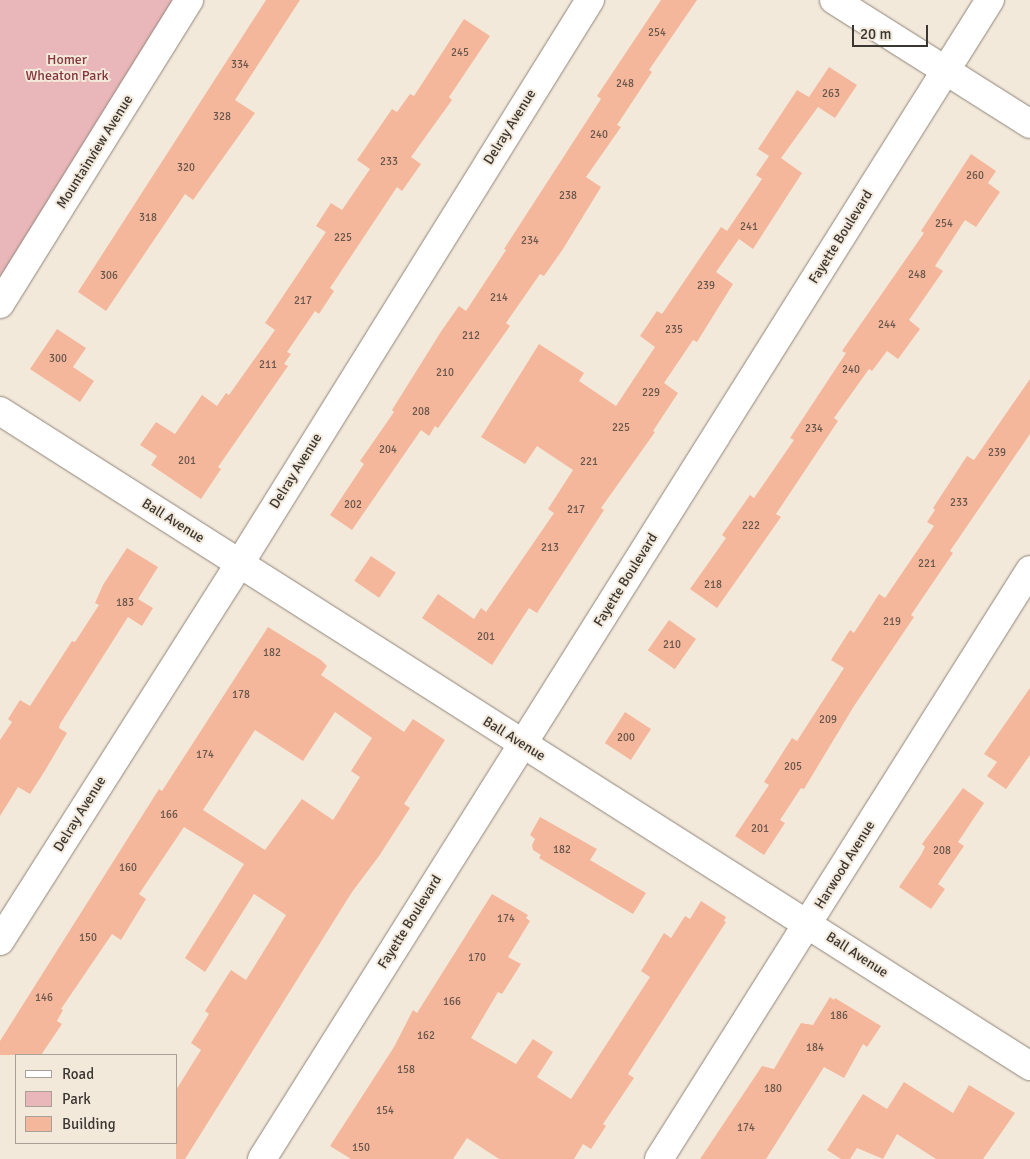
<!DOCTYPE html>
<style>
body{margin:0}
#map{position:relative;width:1030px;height:1159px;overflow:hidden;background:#f3e9db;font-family:Signika,sans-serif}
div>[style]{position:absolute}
.green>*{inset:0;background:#e9b6b9}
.building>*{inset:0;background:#f4b79b;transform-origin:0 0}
.roads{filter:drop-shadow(0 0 1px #8f8578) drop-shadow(0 0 1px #8f8578)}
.minor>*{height:28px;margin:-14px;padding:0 14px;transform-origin:14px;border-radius:14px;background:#fff}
span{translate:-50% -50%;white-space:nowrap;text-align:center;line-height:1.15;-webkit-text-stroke:4px #f3e9db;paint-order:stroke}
.number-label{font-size:11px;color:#68564c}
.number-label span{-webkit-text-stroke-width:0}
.park-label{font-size:14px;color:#85353e}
.street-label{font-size:14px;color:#3a3631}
.legend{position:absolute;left:15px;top:1054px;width:162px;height:90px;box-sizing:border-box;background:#f3e9db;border:1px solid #a9a197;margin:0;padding:6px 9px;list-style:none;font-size:15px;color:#3a3631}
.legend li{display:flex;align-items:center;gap:10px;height:25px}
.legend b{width:25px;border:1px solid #a9a197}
.scale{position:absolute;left:852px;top:25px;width:76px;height:22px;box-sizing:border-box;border:2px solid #3a3631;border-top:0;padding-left:6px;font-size:15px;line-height:18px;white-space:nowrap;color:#3a3631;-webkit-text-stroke:4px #f3e9db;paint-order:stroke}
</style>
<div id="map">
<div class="green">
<i style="clip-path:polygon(0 0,189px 0,0 304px)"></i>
</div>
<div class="building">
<i style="clip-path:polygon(266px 0,300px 0,235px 100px,255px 113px,193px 200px,185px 194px,106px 311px,78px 292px)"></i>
<i style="clip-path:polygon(661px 0,697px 0,649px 70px,652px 72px,617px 125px,621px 127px,586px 177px,601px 187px,563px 249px,544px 276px,540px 274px,506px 323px,510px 326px,438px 428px,435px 426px,429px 436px,421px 430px,352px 530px,330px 515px,364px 464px,360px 461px,394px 412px,392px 410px,442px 330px,459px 306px,466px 311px,506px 250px,504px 249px,601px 99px,597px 96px)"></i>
<i style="clip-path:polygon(464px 19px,490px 36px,449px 97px,452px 100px,411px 157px,421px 164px,402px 191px,397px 187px,330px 288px,334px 291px,319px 314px,315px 311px,287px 352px,291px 354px,284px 364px,288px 366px,218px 467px,221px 469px,201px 499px,151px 465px,157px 456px,140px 445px,156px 422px,175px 434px,202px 395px,217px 406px,226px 393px,229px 395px,275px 330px,265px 323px,326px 232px,316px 226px,331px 203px,342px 210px,370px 169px,357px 160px,392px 109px,397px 112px,410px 94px,414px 96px)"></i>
<i style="clip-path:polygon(829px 67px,857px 85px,835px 118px,818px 107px,781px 158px,802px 173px,753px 249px,739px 239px,716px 272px,733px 284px,697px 342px,693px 340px,664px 383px,678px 393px,653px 431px,655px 432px,601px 508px,604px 510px,537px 613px,529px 608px,492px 665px,422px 618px,438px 594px,474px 619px,481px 608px,486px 612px,554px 513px,548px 509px,573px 470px,537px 446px,525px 464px,481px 437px,539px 344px,584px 373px,579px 381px,616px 406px,655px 347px,640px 336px,657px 311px,662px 314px,721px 227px,727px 231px,762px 179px,756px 175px,769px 156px,758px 149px,797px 90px,809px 97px)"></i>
<i style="clip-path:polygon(971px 154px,996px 171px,988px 183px,1000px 192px,976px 227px,965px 220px,935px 266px,943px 271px,909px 320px,920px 329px,898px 359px,887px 351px,872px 371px,869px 369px,834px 418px,838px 421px,776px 514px,781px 517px,717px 608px,690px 589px,726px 538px,722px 535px,750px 495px,754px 498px,794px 440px,790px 438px,846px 353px,842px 351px,924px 233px,921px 231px)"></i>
<i style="clip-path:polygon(57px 329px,86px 348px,73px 367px,94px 381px,80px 402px,30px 369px)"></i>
<i style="clip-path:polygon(1030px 379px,1030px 434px,950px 551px,953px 553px,911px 615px,914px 617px,854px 706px,804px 789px,801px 788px,780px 820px,785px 823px,764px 855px,735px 836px,769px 785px,764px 782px,792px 738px,797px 741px,844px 668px,831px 660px,850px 630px,854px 633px,879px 594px,885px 598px,934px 526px,927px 522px,935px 510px,933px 508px,967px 456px,974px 460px)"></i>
<i style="clip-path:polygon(127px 548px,158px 567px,138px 599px,153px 608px,142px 626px,128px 617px,60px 724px,59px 728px,67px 733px,46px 769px,30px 794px,18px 787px,0 816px,0 740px,12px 722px,8px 719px,20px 700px,30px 706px,72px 641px,75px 642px,99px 605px,95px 603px,103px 585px)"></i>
<i style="left:371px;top:556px;width:30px;height:30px;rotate:34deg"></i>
<i style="left:669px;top:620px;width:33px;height:37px;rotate:35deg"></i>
<i style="clip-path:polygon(evenodd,268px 627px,321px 660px,327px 666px,321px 675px,404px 732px,413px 719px,445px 740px,404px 804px,410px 808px,379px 856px,352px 892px,185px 1159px,176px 1159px,176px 1090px,201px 1050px,191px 1043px,209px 1014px,205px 1011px,231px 970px,246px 980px,286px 915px,254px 894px,205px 972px,185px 958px,244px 864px,184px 827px,139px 894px,146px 899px,121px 940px,112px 934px,61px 1009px,63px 1010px,57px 1021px,62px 1024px,41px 1055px,0 1055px,0 1041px,159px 789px,162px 791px,268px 627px,335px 712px,372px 738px,351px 771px,360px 777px,333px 820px,302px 799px,265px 850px,203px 810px,255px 730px,303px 761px,335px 712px)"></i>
<i style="clip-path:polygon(1030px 688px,1030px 755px,1006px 789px,987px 776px,997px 762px,984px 754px)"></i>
<i style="left:625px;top:712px;width:31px;height:37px;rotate:33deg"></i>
<i style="clip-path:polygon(963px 788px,984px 803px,958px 842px,964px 846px,938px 884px,945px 889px,931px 909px,899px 887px,921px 855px,925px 847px,922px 844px)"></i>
<i style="clip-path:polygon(540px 817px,597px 849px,590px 860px,646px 893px,633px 914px,539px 858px,541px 855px,533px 850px,532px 845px,535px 839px,530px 835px)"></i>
<i style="clip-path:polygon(492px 894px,528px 915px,526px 918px,530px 921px,508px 957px,521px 964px,502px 994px,498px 992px,471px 1038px,516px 1064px,533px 1039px,553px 1052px,537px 1077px,571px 1099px,650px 977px,641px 971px,664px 933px,671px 938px,685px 916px,690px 919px,701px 901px,726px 917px,724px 921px,726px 922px,628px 1074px,634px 1078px,603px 1124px,606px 1126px,591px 1149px,583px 1144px,574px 1159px,499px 1159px,467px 1138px,453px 1159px,351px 1159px,330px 1146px,394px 1047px,413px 1010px,417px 1013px)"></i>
<i style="clip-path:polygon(830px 997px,834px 1000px,835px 998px,881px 1026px,867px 1047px,863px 1044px,844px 1078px,824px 1067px,766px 1159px,700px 1159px,762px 1066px,774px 1069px,801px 1023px,813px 1025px)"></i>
<i style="clip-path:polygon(904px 1082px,953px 1113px,969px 1085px,1015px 1113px,983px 1159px,936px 1159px,897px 1134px,883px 1159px,857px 1148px,850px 1159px,841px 1159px,827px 1150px,863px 1094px,887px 1109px)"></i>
</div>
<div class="roads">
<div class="minor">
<i style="left:834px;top:0;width:232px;rotate:32.3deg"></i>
<i style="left:0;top:304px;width:358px;rotate:-58.1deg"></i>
<i style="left:0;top:411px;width:1221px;rotate:32.45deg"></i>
<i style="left:0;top:941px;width:448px;rotate:-57.6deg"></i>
<i style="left:240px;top:563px;width:663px;rotate:-58.13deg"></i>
<i style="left:262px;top:1159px;width:1369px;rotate:-57.87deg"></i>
<i style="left:659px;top:1159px;width:696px;rotate:-57.79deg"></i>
</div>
</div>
<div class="number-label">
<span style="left:657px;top:33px">254</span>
<span style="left:460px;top:53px">245</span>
<span style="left:240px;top:65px">334</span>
<span style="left:625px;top:84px">248</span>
<span style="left:831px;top:94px">263</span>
<span style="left:222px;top:117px">328</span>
<span style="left:599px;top:135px">240</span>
<span style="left:389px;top:162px">233</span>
<span style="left:186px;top:168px">320</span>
<span style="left:975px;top:176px">260</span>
<span style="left:568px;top:196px">238</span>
<span style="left:148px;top:218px">318</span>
<span style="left:944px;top:224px">254</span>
<span style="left:749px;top:227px">241</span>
<span style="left:343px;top:238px">225</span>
<span style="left:530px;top:241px">234</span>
<span style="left:917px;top:275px">248</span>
<span style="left:109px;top:276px">306</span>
<span style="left:706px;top:286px">239</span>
<span style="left:499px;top:298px">214</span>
<span style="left:303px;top:301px">217</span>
<span style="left:887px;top:325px">244</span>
<span style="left:674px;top:330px">235</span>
<span style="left:471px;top:336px">212</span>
<span style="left:58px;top:359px">300</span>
<span style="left:268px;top:365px">211</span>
<span style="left:851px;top:370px">240</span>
<span style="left:445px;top:373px">210</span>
<span style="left:651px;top:393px">229</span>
<span style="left:421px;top:412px">208</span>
<span style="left:621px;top:428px">225</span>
<span style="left:814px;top:429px">234</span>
<span style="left:388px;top:450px">204</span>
<span style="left:997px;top:453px">239</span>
<span style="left:187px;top:461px">201</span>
<span style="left:589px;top:462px">221</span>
<span style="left:959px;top:503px">233</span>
<span style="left:353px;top:505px">202</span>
<span style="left:576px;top:510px">217</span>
<span style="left:751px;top:526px">222</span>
<span style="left:550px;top:548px">213</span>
<span style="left:927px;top:564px">221</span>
<span style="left:713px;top:585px">218</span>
<span style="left:125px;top:603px">183</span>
<span style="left:892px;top:622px">219</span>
<span style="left:486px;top:637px">201</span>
<span style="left:672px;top:645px">210</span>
<span style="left:272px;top:653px">182</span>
<span style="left:241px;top:695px">178</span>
<span style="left:828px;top:720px">209</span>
<span style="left:626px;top:738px">200</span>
<span style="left:205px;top:755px">174</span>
<span style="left:793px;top:767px">205</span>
<span style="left:169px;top:815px">166</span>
<span style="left:760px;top:829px">201</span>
<span style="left:562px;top:850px">182</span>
<span style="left:942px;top:851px">208</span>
<span style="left:128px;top:868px">160</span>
<span style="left:506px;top:919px">174</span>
<span style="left:88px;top:938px">150</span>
<span style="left:477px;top:958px">170</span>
<span style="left:44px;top:998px">146</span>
<span style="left:452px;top:1002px">166</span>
<span style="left:839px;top:1016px">186</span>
<span style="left:426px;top:1036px">162</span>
<span style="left:815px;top:1048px">184</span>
<span style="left:406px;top:1070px">158</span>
<span style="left:773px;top:1089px">180</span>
<span style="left:385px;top:1111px">154</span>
<span style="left:746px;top:1128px">174</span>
<span style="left:361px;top:1148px">150</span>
</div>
<div class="park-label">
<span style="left:67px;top:68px">Homer<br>Wheaton Park</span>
</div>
<div class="street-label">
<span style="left:510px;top:127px;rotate:-58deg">Delray Avenue</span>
<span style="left:95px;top:152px;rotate:-58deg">Mountainview Avenue</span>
<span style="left:841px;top:237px;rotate:-58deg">Fayette Boulevard</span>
<span style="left:296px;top:471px;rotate:-58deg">Delray Avenue</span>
<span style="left:173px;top:521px;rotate:32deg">Ball Avenue</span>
<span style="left:626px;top:580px;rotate:-58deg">Fayette Boulevard</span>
<span style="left:514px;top:739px;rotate:32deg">Ball Avenue</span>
<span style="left:80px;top:814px;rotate:-58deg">Delray Avenue</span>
<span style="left:845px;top:865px;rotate:-58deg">Harwood Avenue</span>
<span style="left:410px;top:922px;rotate:-58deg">Fayette Boulevard</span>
<span style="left:857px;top:955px;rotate:33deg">Ball Avenue</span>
</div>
<ul class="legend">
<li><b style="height:6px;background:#fff"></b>Road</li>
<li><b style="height:14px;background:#e9b6b9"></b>Park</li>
<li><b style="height:14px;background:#f4b79b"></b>Building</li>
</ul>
<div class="scale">20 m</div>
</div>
